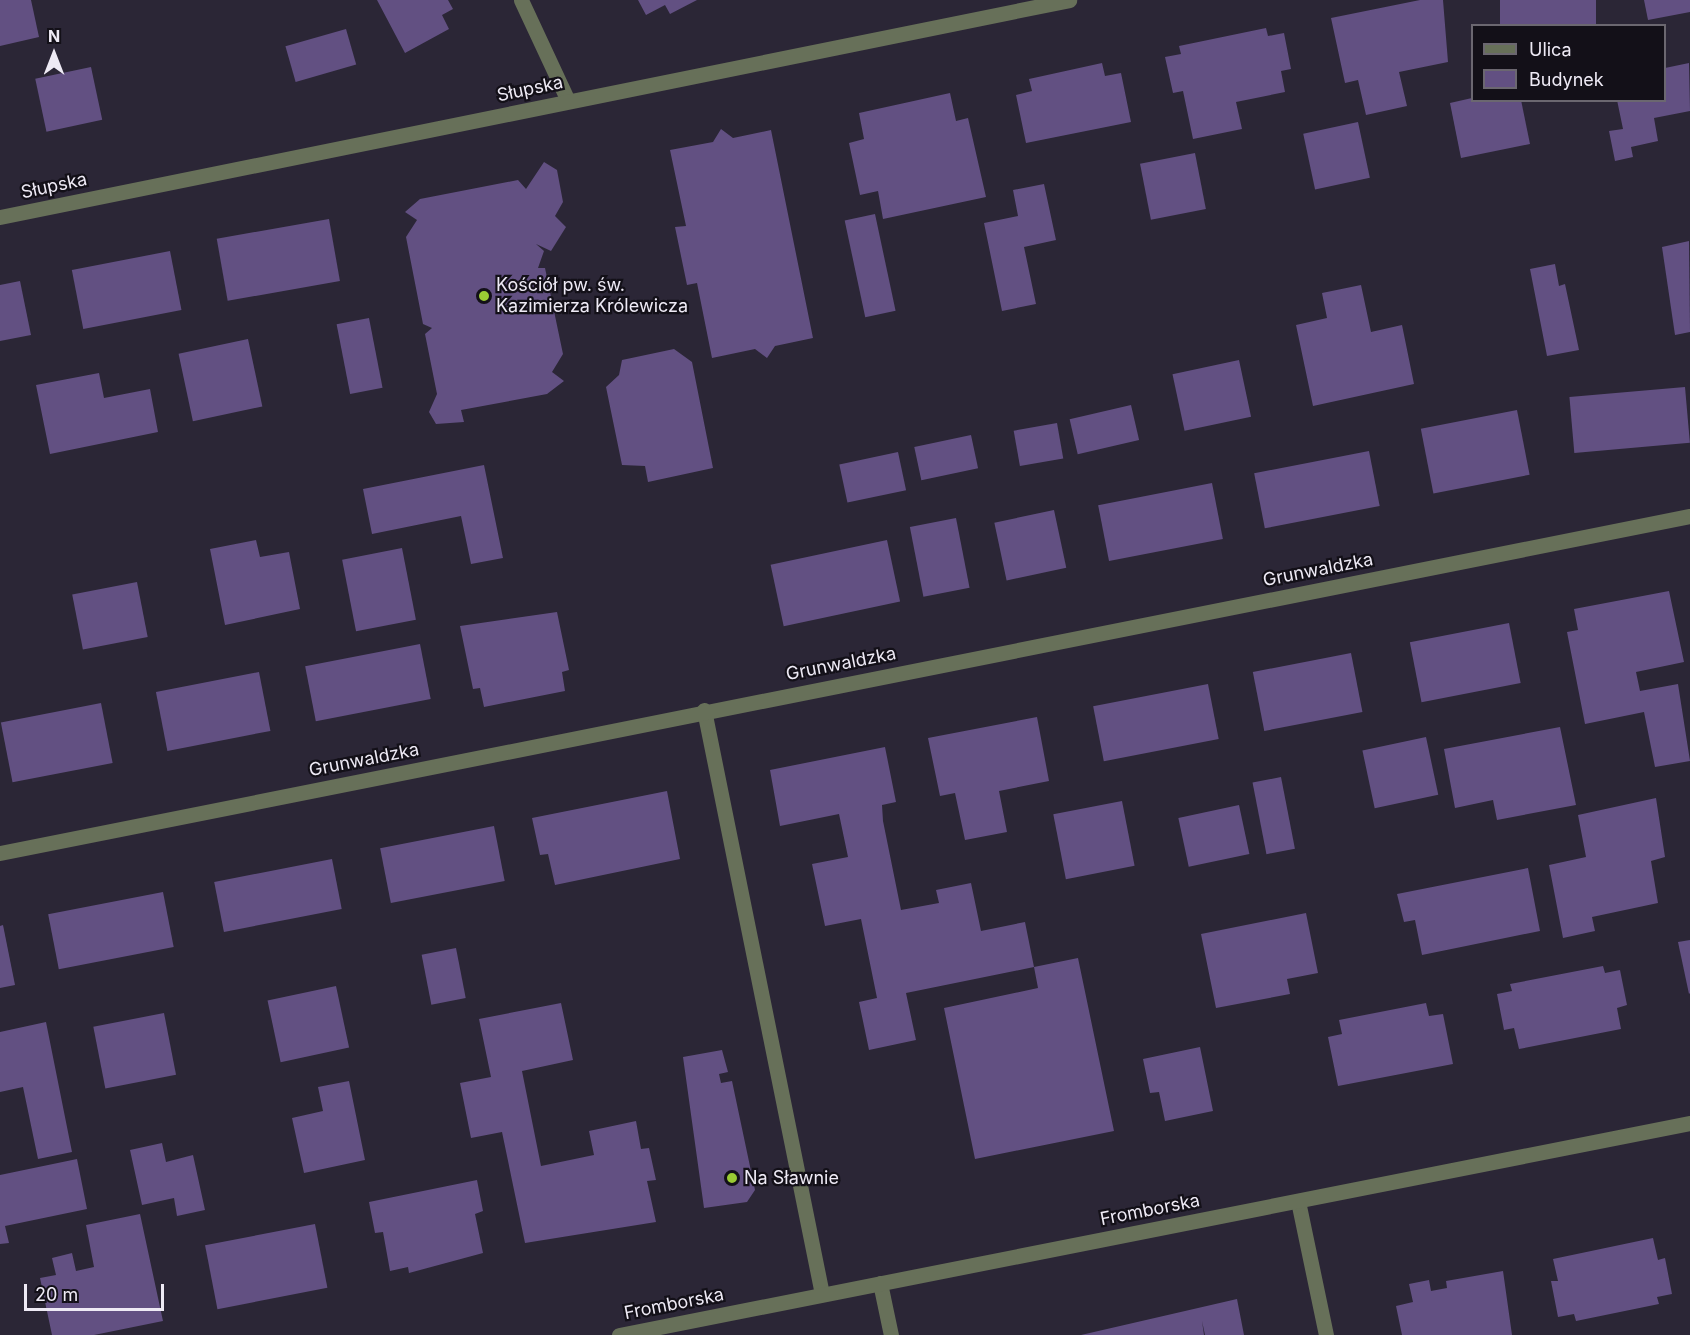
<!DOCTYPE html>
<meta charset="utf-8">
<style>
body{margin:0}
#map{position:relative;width:1690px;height:1335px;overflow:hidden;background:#2b2636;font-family:Inter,sans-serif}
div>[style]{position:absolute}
.building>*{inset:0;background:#625082;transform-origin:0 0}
.street>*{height:15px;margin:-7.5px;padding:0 7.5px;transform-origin:7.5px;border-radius:7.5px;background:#677059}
.dots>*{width:16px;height:16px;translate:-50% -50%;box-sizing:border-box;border:3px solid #131018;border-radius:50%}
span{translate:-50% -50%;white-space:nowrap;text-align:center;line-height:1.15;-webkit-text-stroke:4.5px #131018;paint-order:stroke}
.street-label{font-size:18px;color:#eeeaf5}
.poi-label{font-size:18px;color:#eeeaf5}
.left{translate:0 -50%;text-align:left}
.legend{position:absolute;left:1471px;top:24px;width:195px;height:78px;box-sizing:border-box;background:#131018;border:2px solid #6b6770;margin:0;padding:8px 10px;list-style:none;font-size:18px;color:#eeeaf5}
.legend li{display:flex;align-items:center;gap:12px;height:30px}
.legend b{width:30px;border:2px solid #6b6770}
.north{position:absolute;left:24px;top:24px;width:60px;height:60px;-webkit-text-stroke:4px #131018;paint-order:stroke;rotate:0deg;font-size:16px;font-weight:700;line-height:24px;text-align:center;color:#eeeaf5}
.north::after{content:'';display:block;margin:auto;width:21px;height:27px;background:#eeeaf5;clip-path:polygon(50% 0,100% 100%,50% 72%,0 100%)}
.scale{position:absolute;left:24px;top:1284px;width:140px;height:27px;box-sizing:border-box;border:3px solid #eeeaf5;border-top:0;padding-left:8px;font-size:18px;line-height:21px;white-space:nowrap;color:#eeeaf5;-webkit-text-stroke:4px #131018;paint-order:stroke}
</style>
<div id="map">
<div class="building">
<i style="clip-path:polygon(0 0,31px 0,39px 37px,0 46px)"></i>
<i style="clip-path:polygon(377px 0,448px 0,453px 9px,442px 15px,449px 29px,405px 53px)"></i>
<i style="clip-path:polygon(638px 0,697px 0,670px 14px,665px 5px,646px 15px)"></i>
<i style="clip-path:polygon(1420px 0,1443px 0,1448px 62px,1399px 72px,1407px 106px,1366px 115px,1358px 80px,1345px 83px,1331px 18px)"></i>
<i style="left:1500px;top:0;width:96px;height:26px"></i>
<i style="clip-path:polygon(1644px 0,1690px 0,1690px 12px,1648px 20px)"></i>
<i style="clip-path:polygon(1266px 28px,1268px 36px,1284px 33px,1291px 69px,1281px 71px,1285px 92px,1236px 102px,1242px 129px,1193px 139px,1183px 91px,1173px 93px,1165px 57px,1181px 54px,1179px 46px)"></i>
<i style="left:346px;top:29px;width:37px;height:63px;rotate:74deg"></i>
<i style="clip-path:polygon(1102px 63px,1105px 76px,1121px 73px,1131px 122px,1026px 143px,1016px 95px,1032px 91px,1029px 79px)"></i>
<i style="clip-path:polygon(1689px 63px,1690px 111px,1654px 118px,1658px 141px,1631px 147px,1633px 157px,1615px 161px,1609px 131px,1623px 129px,1617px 100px,1665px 100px,1665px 68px)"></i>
<i style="left:91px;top:67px;width:54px;height:57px;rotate:78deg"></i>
<i style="clip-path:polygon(950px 93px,956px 121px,968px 118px,986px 197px,883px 219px,878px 191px,860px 195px,849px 143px,864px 139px,859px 113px)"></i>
<i style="clip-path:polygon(1472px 98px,1521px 100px,1530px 144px,1461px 158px,1450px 103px)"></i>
<i style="left:1358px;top:122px;width:57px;height:56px;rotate:78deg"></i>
<i style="clip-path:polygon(721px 129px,733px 138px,771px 130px,813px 338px,775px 346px,767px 358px,755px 349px,712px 358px,697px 283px,687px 285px,675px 227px,686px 226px,670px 150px,713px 142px)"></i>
<i style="left:1195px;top:153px;width:57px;height:56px;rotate:79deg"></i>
<i style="clip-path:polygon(544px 162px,557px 170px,563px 202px,555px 216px,566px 227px,551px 251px,536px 244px,544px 251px,538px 268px,545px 268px,563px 354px,552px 372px,564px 381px,547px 394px,461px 410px,464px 422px,436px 424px,429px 412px,437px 394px,425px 334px,432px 328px,423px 324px,406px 237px,417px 220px,405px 212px,420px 199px,518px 180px,526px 189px)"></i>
<i style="clip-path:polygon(1044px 184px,1056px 240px,1024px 247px,1036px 304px,1002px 311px,984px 223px,1018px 216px,1013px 190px)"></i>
<i style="left:875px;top:214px;width:99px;height:31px;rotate:78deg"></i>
<i style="left:329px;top:219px;width:63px;height:114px;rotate:80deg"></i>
<i style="clip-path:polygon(1689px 241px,1690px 332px,1675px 335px,1662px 247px)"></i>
<i style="left:170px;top:251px;width:60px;height:100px;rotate:79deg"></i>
<i style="clip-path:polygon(1555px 264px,1559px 286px,1565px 284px,1579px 350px,1547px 356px,1530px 269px)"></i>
<i style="clip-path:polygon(20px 281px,31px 335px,0 341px,0 285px)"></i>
<i style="clip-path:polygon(1361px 285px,1371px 332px,1402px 325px,1414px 384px,1313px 406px,1296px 325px,1327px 318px,1322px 293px)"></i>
<i style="left:369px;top:318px;width:71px;height:33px;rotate:79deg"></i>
<i style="left:248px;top:339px;width:69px;height:71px;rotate:78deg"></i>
<i style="clip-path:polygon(674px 349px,692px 362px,713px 468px,648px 482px,645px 466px,622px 465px,606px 387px,619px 375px,622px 360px)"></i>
<i style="left:1239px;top:360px;width:58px;height:68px;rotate:78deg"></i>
<i style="clip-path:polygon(99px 373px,104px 398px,150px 389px,158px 432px,50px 454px,36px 385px)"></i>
<i style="left:1685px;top:387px;width:56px;height:116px;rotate:85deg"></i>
<i style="left:1131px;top:405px;width:36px;height:63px;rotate:77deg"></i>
<i style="left:1517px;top:410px;width:66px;height:98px;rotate:79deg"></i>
<i style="left:1057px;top:423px;width:36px;height:44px;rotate:80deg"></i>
<i style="left:971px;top:435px;width:34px;height:58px;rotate:78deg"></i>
<i style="left:1369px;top:451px;width:56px;height:117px;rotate:79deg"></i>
<i style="left:898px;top:452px;width:39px;height:60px;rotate:78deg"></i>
<i style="clip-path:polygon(484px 465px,503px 558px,471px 564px,461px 516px,372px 534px,363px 489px)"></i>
<i style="left:1212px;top:483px;width:57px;height:116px;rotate:79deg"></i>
<i style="left:1054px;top:510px;width:59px;height:61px;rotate:78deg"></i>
<i style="left:956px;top:518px;width:71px;height:47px;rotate:79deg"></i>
<i style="clip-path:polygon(256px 540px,260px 557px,289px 552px,300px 609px,225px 625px,210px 549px)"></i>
<i style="left:887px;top:540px;width:63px;height:119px;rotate:78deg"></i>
<i style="left:402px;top:548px;width:73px;height:61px;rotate:79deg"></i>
<i style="left:137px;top:582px;width:56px;height:66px;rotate:79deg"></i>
<i style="clip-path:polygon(1669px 591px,1684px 662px,1636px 672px,1640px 691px,1678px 684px,1690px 761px,1655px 767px,1644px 712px,1585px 724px,1567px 632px,1578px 630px,1574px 609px)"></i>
<i style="clip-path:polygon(557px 612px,569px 670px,562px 672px,565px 691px,484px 707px,480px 688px,473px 689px,460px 626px)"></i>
<i style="left:1509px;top:623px;width:61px;height:101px;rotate:79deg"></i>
<i style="left:420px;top:644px;width:56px;height:117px;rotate:79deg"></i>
<i style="left:1351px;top:653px;width:60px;height:100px;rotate:79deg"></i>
<i style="left:259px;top:672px;width:60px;height:105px;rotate:79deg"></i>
<i style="left:1208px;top:684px;width:56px;height:117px;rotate:79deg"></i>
<i style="left:101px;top:703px;width:61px;height:102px;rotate:79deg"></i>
<i style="clip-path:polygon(1037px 717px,1049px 781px,999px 791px,1007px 832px,965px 840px,955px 793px,940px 796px,928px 738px)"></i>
<i style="clip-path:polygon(1560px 727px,1576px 805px,1497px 820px,1493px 800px,1455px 808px,1444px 749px)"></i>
<i style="left:1426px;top:737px;width:59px;height:65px;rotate:78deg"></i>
<i style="clip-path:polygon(885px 747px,896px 802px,882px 805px,883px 821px,901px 910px,939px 903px,936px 890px,971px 883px,981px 931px,1025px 922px,1034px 967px,906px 993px,916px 1040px,869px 1050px,859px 1002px,877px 998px,861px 919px,825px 926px,812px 864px,848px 857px,839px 814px,780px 826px,770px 770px)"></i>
<i style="left:1281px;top:777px;width:73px;height:29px;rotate:79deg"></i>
<i style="clip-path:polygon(667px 791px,680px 859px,555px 885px,548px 854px,540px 855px,532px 818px)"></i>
<i style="clip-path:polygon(1656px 798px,1665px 857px,1651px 861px,1658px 903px,1592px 917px,1595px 931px,1563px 938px,1549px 865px,1586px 857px,1578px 815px)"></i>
<i style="left:1122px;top:801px;width:66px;height:70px;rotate:79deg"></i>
<i style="left:1239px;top:805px;width:50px;height:62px;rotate:78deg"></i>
<i style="left:494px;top:826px;width:56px;height:116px;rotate:79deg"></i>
<i style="left:332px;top:859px;width:51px;height:120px;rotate:79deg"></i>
<i style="clip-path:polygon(1528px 868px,1540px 931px,1422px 955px,1415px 920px,1404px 922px,1397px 894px)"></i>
<i style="left:163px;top:892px;width:56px;height:117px;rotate:79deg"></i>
<i style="clip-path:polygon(1306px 913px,1318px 973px,1287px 979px,1290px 994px,1216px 1008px,1201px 934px)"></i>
<i style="clip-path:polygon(3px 925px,15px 985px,0 988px,0 926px)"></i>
<i style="clip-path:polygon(1690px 940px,1690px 993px,1689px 994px,1678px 942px)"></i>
<i style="left:456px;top:948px;width:51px;height:35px;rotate:79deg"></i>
<i style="clip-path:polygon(1078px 958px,1114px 1131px,975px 1159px,944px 1008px,1038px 988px,1034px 967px)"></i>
<i style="clip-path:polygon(1603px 966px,1605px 973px,1620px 970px,1627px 1005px,1617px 1008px,1621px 1029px,1519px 1049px,1514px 1028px,1504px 1030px,1497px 994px,1512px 991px,1510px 984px)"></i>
<i style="left:336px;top:986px;width:63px;height:70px;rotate:78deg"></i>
<i style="clip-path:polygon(561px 1003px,573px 1060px,522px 1071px,541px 1166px,594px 1155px,589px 1131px,636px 1121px,641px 1149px,649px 1148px,656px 1180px,647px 1181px,656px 1222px,525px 1243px,502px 1132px,471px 1138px,460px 1083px,491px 1077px,479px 1019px)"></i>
<i style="clip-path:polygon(1426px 1003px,1429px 1016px,1443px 1014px,1453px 1064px,1338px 1086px,1328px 1037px,1342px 1034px,1339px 1020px)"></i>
<i style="left:164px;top:1013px;width:63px;height:72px;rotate:79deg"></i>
<i style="clip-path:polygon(46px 1022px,72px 1152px,38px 1159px,23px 1087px,0 1092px,0 1032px)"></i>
<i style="clip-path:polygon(1200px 1047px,1213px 1111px,1165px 1121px,1159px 1092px,1150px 1093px,1143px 1059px)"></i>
<i style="clip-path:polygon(722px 1050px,728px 1072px,719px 1074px,721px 1083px,732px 1081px,755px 1190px,747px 1202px,704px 1208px,683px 1057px)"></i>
<i style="clip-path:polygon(349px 1081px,365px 1160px,304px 1173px,292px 1118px,323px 1111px,318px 1087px)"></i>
<i style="clip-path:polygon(162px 1143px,166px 1162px,193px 1155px,205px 1210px,177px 1216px,174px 1198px,142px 1205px,130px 1150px)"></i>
<i style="clip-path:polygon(77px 1159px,87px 1209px,5px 1226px,9px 1243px,0 1244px,0 1175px)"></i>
<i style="clip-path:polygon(477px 1180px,483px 1211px,475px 1214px,483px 1253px,409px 1273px,408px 1267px,390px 1271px,383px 1232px,375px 1233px,369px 1202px)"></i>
<i style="clip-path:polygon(140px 1214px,163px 1321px,94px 1335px,52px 1335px,40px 1278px,56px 1275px,52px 1258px,72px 1253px,76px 1271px,94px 1267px,86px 1225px)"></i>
<i style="left:315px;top:1224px;width:65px;height:112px;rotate:79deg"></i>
<i style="clip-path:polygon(1653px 1238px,1658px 1260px,1665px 1258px,1672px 1294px,1657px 1297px,1659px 1304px,1576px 1321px,1574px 1314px,1558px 1317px,1551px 1281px,1558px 1281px,1553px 1259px)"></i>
<i style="clip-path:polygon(1503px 1271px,1512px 1335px,1402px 1335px,1396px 1306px,1413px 1302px,1409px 1284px,1429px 1280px,1431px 1291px,1447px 1288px,1446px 1281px)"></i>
<i style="clip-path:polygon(1237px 1299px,1244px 1335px,1205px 1335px,1202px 1321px,1204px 1335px,1081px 1335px)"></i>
</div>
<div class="street">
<i style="left:521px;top:0;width:111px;rotate:65deg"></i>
<i style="left:0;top:217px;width:1091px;rotate:-11.47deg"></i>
<i style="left:704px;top:710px;width:596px;rotate:78.58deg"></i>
<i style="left:0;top:853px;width:1723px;rotate:-11.28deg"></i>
<i style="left:1298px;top:1201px;width:137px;rotate:78.2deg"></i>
<i style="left:880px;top:1283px;width:53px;rotate:78.1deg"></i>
<i style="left:619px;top:1335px;width:1092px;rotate:-11.2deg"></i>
</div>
<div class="dots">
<i style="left:484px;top:296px;background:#9acb34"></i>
<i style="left:732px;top:1178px;background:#9acb34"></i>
</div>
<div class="street-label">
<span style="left:530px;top:89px;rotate:-12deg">Słupska</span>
<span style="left:54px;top:186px;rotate:-12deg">Słupska</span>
<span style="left:1318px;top:570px;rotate:-11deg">Grunwaldzka</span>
<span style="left:841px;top:664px;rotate:-11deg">Grunwaldzka</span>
<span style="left:364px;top:760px;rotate:-11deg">Grunwaldzka</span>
<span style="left:1150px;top:1210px;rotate:-11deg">Fromborska</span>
<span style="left:674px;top:1304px;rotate:-11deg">Fromborska</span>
</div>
<div class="poi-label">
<span class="left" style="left:496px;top:296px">Kościół pw. św.<br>Kazimierza Królewicza</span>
<span class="left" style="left:744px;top:1178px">Na Sławnie</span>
</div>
<ul class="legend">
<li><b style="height:8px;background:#677059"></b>Ulica</li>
<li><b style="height:16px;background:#625082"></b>Budynek</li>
</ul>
<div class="north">N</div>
<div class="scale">20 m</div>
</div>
